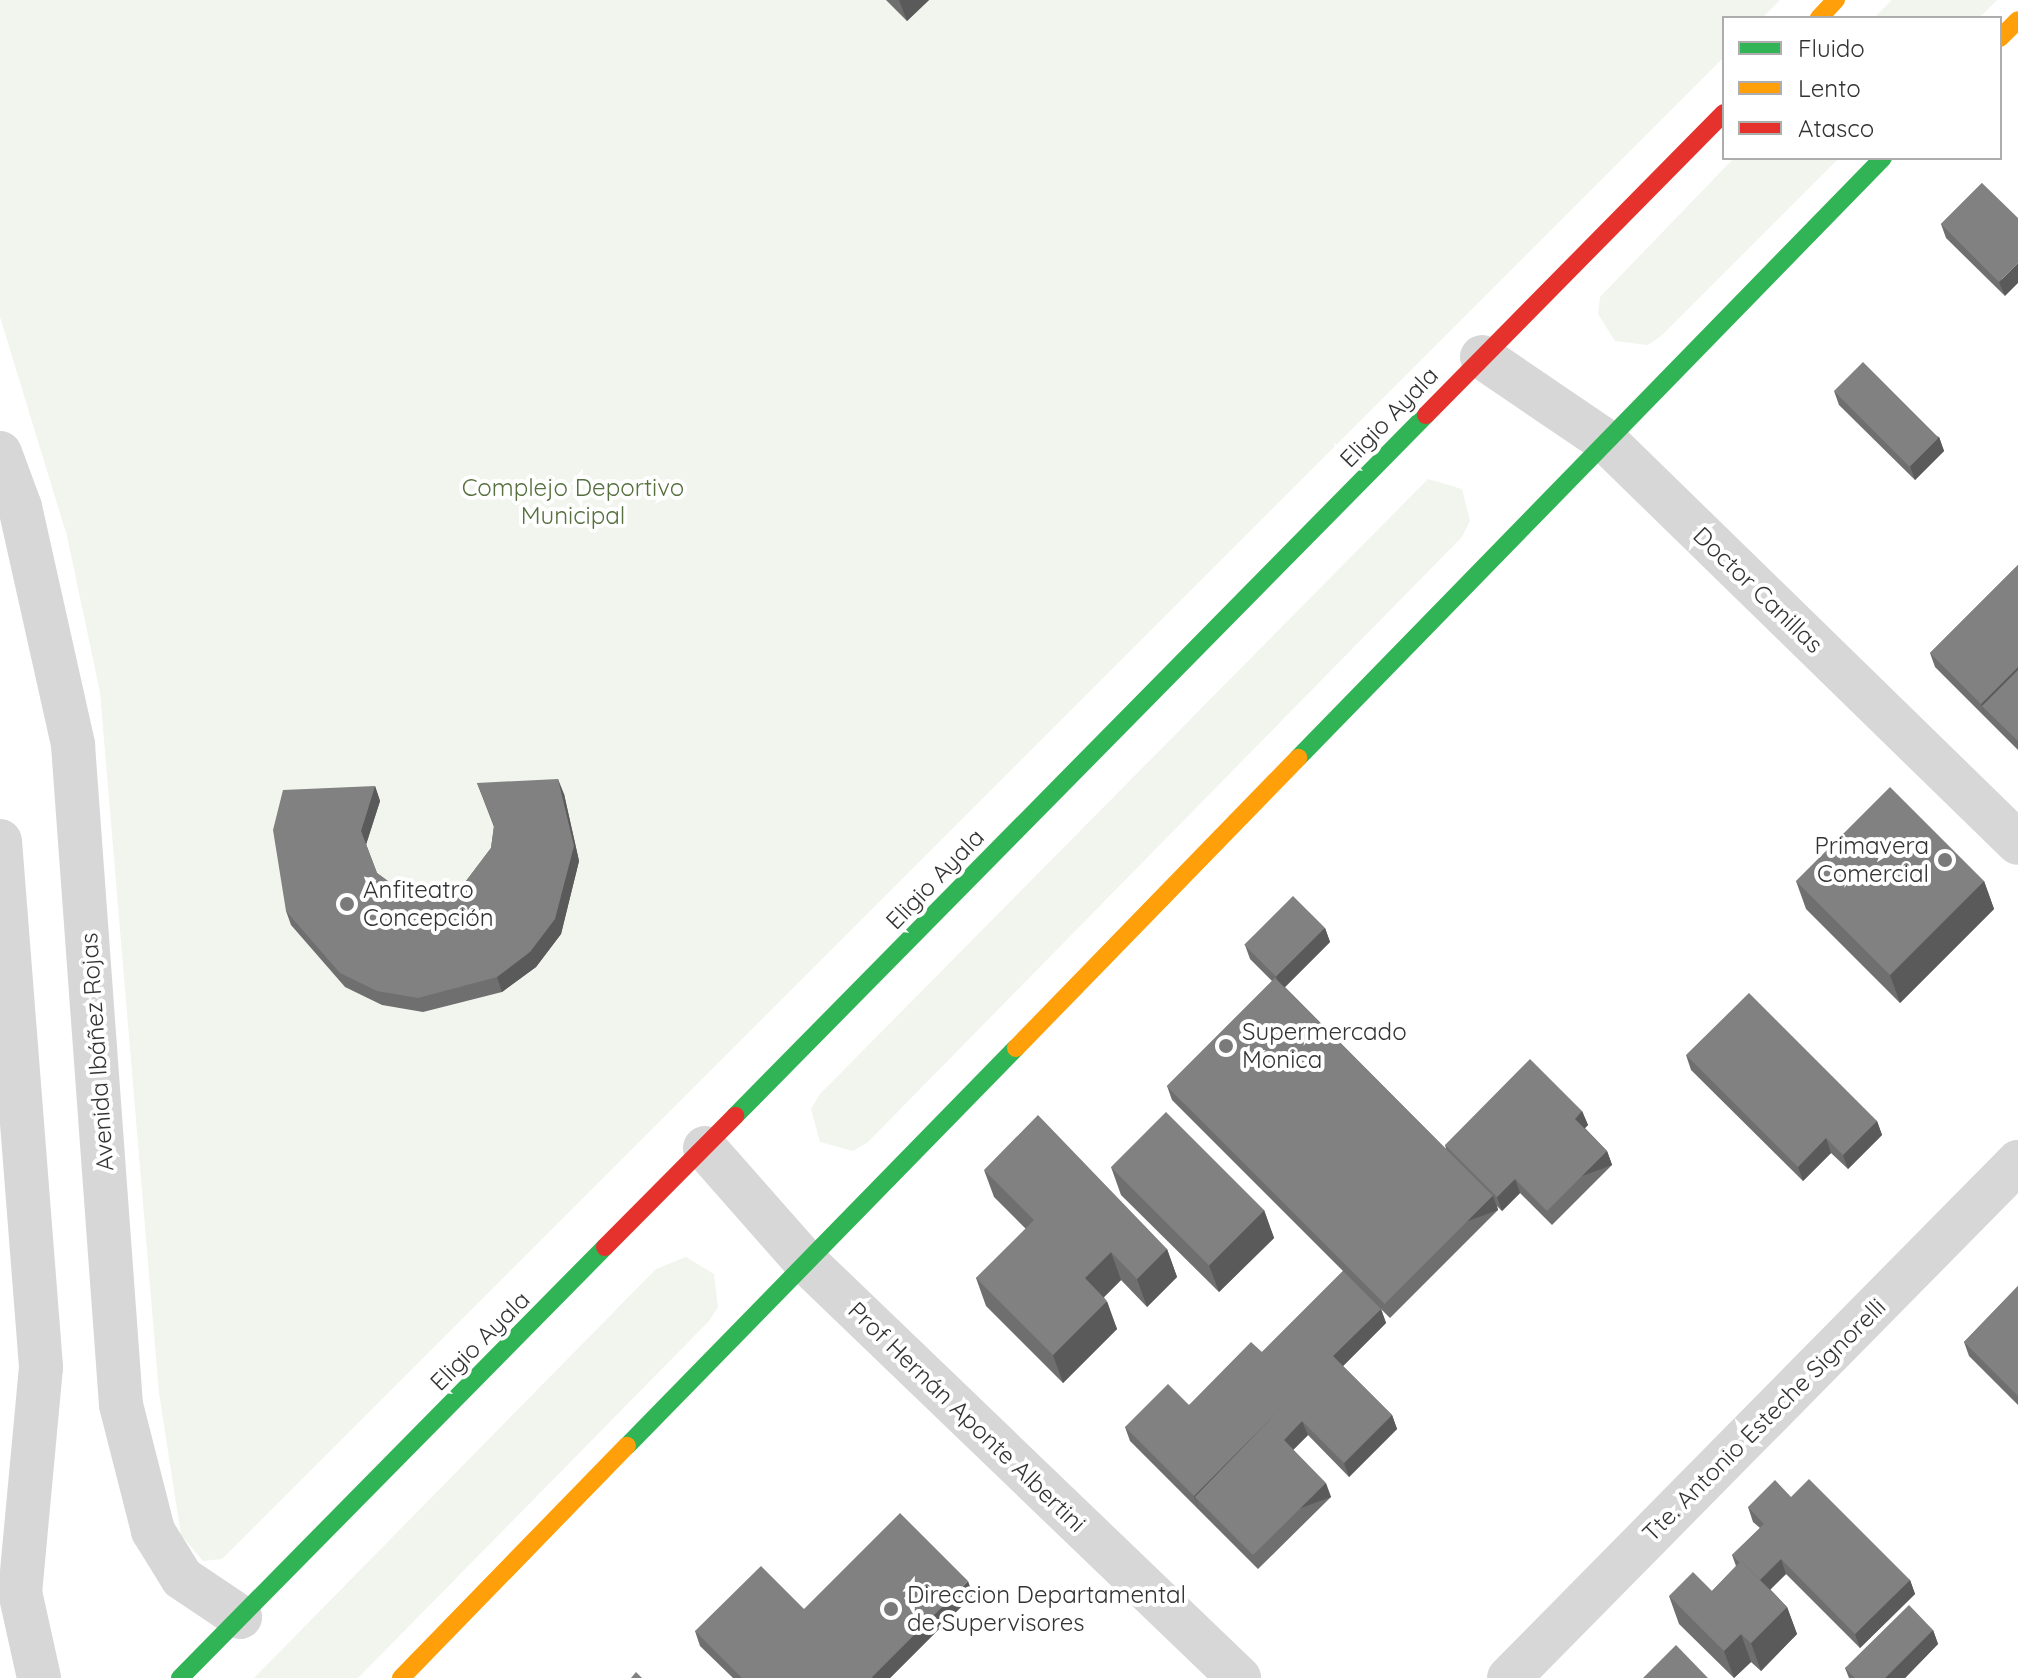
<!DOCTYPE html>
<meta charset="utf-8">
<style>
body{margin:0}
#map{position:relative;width:2018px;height:1678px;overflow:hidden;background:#fff;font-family:Quicksand,sans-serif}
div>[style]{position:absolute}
.green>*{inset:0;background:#f1f5ed}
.street>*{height:44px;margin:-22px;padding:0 22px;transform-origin:22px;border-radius:22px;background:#d7d7d7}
.fast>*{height:18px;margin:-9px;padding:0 9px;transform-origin:9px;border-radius:9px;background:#30b455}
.slow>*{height:18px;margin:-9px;padding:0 9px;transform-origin:9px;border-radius:9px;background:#ff9f0a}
.jam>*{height:18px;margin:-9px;padding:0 9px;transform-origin:9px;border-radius:9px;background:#e5322d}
.wall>*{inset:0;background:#6f6f6f}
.shaded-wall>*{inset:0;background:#5a5a5a;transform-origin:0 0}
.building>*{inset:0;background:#818181;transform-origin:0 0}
.dots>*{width:22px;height:22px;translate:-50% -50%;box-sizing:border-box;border:4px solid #fff;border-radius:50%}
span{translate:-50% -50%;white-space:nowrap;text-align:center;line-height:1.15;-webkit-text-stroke:8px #fff;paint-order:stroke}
.street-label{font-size:24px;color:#333}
.park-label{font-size:24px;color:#56703f}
.poi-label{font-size:24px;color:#333}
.right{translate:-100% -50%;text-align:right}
.left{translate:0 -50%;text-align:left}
.legend{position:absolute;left:1722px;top:16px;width:280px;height:144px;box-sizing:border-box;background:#fff;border:2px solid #adadad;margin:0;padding:10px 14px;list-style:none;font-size:24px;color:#333}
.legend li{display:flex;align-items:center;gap:16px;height:40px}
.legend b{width:40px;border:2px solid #adadad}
</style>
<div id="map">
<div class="green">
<i style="clip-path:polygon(0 0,1780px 0,1762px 18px,1724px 18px,1724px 57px,222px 1559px,203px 1561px,181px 1535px,159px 1393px,100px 692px,67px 536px,0 317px)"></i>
<i style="clip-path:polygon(1892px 0,1997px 0,1979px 18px,1874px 18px)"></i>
<i style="clip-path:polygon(1734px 158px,1839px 158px,1661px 336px,1648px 345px,1615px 341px,1598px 314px,1600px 297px)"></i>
<i style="clip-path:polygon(1428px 479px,1462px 489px,1470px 521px,1462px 537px,868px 1142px,853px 1151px,820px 1142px,811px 1109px,820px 1094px)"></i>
<i style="clip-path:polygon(686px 1257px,714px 1274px,718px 1307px,709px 1321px,358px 1678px,254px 1678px,656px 1269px)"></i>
</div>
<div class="street">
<i style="left:1482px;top:357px;width:151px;rotate:34.2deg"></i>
<i style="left:1607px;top:442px;width:574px;rotate:44.29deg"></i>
<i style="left:0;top:453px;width:58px;rotate:69.7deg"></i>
<i style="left:20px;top:507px;width:244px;rotate:77.4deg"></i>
<i style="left:73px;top:745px;width:662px;rotate:85.84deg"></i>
<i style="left:121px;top:1405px;width:130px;rotate:75.7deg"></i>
<i style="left:153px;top:1531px;width:55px;rotate:58.3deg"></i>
<i style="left:182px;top:1578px;width:70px;rotate:33.9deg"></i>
<i style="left:0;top:841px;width:528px;rotate:85.54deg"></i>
<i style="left:41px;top:1367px;width:226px;rotate:95.3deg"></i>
<i style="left:20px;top:1592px;width:88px;rotate:77.5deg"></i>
<i style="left:705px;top:1148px;width:148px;rotate:48.6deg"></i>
<i style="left:803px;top:1259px;width:605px;rotate:43.86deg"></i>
<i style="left:1509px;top:1678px;width:725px;rotate:-45.39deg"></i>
</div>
<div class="fast">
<i style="left:1298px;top:758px;width:838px;rotate:-45.73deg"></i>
<i style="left:735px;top:1116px;width:984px;rotate:-45.41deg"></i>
<i style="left:627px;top:1446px;width:557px;rotate:-45.66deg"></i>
<i style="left:180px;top:1678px;width:605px;rotate:-45.4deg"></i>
</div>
<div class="slow">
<i style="left:1819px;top:18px;width:25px;rotate:-47deg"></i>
<i style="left:2000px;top:38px;width:25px;rotate:-45deg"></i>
<i style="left:1016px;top:1048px;width:405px;rotate:-45.8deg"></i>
<i style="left:401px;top:1678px;width:324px;rotate:-45.8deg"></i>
</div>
<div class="jam">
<i style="left:1426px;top:415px;width:424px;rotate:-45.4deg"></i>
<i style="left:605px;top:1247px;width:185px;rotate:-45.2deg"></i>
</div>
<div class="wall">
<i style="clip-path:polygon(886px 0,929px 0,907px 21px)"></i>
<i style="clip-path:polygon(1982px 183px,2005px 296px,1946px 238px,1941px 224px)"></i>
<i style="clip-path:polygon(1834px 391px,1939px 437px,1944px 451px,1915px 480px,1839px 405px)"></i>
<i style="clip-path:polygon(2018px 565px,2018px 750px,1935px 667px,1930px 653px)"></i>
<i style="clip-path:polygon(477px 783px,564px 794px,579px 861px,561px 934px,536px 967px,502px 992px,423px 1012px,382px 1005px,345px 987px,291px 925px,286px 911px,375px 786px,380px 801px,366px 844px,377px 873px,396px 887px,441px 893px,463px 885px,491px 848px,494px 827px)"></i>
<i style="clip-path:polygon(1796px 881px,1984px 881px,1994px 909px,1900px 1003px,1806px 909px)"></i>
<i style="clip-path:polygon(1325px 928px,1330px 942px,1285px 987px,1446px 1149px,1445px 1145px,1582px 1111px,1588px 1125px,1585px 1128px,1607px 1151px,1612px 1165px,1552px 1225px,1520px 1193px,1502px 1211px,1497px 1206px,1498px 1210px,1390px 1318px,1381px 1309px,1386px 1323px,1343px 1366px,1392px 1415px,1397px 1429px,1349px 1477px,1308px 1435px,1293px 1450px,1331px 1497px,1258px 1569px,1130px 1441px,1125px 1427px,1189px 1405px,1262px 1352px,1343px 1271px,1172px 1100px,1167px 1086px,1272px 981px,1250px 959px,1245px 945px)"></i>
<i style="clip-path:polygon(1686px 1055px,1877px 1121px,1882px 1135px,1848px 1169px,1831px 1153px,1803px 1181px,1691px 1070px)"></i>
<i style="clip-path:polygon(1111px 1167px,1264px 1210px,1274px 1238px,1219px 1292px,1121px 1195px)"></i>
<i style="clip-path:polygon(984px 1170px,1167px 1249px,1177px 1277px,1147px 1307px,1121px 1280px,1104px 1297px,1117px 1329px,1063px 1383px,986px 1306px,976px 1278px,1026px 1229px,994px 1197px)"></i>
<i style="clip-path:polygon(2018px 1286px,2018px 1405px,1969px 1356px,1964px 1342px)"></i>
<i style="clip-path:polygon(1791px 1497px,1910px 1580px,1915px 1594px,1860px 1648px,1786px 1574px,1770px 1589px,1787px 1607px,1797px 1634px,1761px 1671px,1751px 1662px,1734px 1678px,1679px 1624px,1669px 1596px,1712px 1591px,1736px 1566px,1732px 1555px,1760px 1528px,1753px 1522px,1748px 1507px)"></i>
<i style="clip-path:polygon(973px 1595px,890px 1678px,733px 1678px,700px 1646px,695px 1631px,804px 1609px)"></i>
<i style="clip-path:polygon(1933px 1630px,1938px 1644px,1905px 1678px,1849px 1678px,1845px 1668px)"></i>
</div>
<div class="shaded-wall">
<i style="clip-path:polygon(899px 0,929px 0,907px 21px)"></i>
<i style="clip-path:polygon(2018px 263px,2018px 283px,2005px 296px,1999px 282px)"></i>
<i style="clip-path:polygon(1939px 437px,1944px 451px,1915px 480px,1910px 466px)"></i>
<i style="clip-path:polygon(2018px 667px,2018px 687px,1982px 706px,1986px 719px,1981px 704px)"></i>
<i style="clip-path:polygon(558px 779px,564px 794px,579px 861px,561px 934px,536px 967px,502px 992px,497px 977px)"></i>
<i style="clip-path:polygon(375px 786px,380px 801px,366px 845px,361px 831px)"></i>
<i style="clip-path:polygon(1984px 881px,1994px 909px,1900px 1003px,1890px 975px)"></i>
<i style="clip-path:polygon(1325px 928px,1330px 942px,1281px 991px,1276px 976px)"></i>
<i style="clip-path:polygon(1582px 1111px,1588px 1125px,1580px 1133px,1575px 1119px)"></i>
<i style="clip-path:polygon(1877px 1121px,1882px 1135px,1848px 1169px,1843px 1155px)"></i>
<i style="clip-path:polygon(1826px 1138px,1831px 1153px,1803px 1181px,1798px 1167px)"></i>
<i style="left:1607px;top:1151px;width:15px;height:85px;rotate:70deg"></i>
<i style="clip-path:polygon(1515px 1179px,1520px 1193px,1502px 1211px,1497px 1197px)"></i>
<i style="left:1493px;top:1196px;width:15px;height:153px;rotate:70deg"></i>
<i style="clip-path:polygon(1264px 1210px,1274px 1238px,1219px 1292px,1209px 1265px)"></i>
<i style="clip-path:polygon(1167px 1249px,1177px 1277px,1147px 1307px,1137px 1279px)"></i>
<i style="clip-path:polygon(1111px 1252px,1121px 1280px,1095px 1306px,1085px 1278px)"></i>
<i style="clip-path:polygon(1107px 1301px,1117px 1329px,1063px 1383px,1053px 1355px)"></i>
<i style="clip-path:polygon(1381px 1309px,1386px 1323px,1339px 1370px,1333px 1356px)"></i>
<i style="clip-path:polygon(1285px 1404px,1195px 1497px,1199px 1510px,1194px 1496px)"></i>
<i style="clip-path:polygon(1392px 1415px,1397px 1429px,1349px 1477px,1344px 1463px)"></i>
<i style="clip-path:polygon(1302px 1421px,1308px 1435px,1289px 1454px,1284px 1440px)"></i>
<i style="left:1326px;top:1483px;width:15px;height:103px;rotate:70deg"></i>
<i style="clip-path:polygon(1781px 1559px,1786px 1574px,1764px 1596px,1758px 1581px)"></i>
<i style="clip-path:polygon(1910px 1580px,1915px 1594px,1860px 1648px,1855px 1634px)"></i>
<i style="clip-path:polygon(968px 1581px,973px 1595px,890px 1678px,872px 1678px,872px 1677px)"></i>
<i style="clip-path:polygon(1787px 1607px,1797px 1634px,1761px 1671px,1751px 1643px)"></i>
<i style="clip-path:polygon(1933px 1630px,1938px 1644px,1905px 1678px,1885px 1678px)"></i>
<i style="clip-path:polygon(1741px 1634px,1751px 1662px,1734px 1678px,1724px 1651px)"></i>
</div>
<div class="building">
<i style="clip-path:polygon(1982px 183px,2018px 218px,2018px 263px,1999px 282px,1941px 224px)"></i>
<i style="left:1863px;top:362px;width:107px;height:41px;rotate:45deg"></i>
<i style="clip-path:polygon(2018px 565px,2018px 667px,1981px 704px,1930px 653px)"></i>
<i style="clip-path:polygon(2018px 670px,2018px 741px,1982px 706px)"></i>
<i style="clip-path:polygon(558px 779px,574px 846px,555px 919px,530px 952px,497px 977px,418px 998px,377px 991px,340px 973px,286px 911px,273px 830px,283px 790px,375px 786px,361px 831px,377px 873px,396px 887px,441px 893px,463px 885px,491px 848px,494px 825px,477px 783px)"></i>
<i style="left:1890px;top:787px;width:133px;height:133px;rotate:45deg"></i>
<i style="left:1293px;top:896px;width:45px;height:69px;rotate:45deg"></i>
<i style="left:1275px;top:978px;width:308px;height:153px;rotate:45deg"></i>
<i style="clip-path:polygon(1749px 993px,1877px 1121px,1843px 1155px,1826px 1138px,1798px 1167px,1686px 1055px)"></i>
<i style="clip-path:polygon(1530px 1059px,1582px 1111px,1575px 1119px,1607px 1151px,1547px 1211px,1515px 1179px,1497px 1197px,1445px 1145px)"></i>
<i style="left:1166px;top:1112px;width:139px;height:78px;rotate:45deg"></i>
<i style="clip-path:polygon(1038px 1115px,1167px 1249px,1137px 1279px,1111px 1252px,1085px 1278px,1107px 1301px,1053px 1355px,976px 1278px,1034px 1220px,984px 1170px)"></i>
<i style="clip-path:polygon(1343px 1271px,1381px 1309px,1333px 1356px,1392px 1415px,1344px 1463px,1302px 1421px,1284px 1440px,1326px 1483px,1253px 1555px,1195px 1497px,1285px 1404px,1194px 1496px,1125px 1427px,1168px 1384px,1189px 1405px,1251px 1342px,1262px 1352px)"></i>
<i style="clip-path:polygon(2018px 1286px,2018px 1396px,1964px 1342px)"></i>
<i style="clip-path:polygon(1809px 1479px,1910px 1580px,1855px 1634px,1781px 1559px,1760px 1580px,1741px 1561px,1740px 1563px,1732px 1555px,1764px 1524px,1748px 1507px,1775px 1480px,1791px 1497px)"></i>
<i style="clip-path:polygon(900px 1513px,968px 1581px,872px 1677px,873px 1678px,742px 1678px,695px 1631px,761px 1566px,804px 1609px)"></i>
<i style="clip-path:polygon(1741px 1561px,1787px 1607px,1751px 1643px,1741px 1634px,1724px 1651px,1669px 1596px,1693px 1572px,1712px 1591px)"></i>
<i style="clip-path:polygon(1909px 1605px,1933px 1630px,1885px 1678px,1855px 1678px,1845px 1668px)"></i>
<i style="clip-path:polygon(1676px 1645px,1708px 1678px,1643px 1678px)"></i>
<i style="clip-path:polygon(636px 1672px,642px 1678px,631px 1678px)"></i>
</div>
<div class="dots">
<i style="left:1945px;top:860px;background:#7a7a7a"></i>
<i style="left:347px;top:904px;background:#7a7a7a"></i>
<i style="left:1226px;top:1046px;background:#7a7a7a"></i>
<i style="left:891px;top:1609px;background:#7a7a7a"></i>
</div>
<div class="street-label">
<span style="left:1389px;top:417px;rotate:-46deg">Eligio Ayala</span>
<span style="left:1758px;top:590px;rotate:44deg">Doctor Canillas</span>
<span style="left:935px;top:879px;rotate:-46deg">Eligio Ayala</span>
<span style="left:97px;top:1052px;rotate:-94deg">Avenida Ibáñez Rojas</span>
<span style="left:480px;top:1341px;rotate:-45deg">Eligio Ayala</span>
<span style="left:967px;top:1417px;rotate:44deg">Prof Hernán Aponte Albertini</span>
<span style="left:1764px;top:1420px;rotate:-45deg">Tte. Antonio Esteche Signorelli</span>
</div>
<div class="park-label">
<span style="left:573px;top:502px">Complejo Deportivo<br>Municipal</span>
</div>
<div class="poi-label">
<span class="right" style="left:1929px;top:860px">Primavera<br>Comercial</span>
<span class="left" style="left:363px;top:904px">Anfiteatro<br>Concepción</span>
<span class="left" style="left:1242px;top:1046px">Supermercado<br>Monica</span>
<span class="left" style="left:907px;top:1609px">Direccion Departamental<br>de Supervisores</span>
</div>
<ul class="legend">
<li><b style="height:10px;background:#30b455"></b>Fluido</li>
<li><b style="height:10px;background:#ff9f0a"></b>Lento</li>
<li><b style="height:10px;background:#e5322d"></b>Atasco</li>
</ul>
</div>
